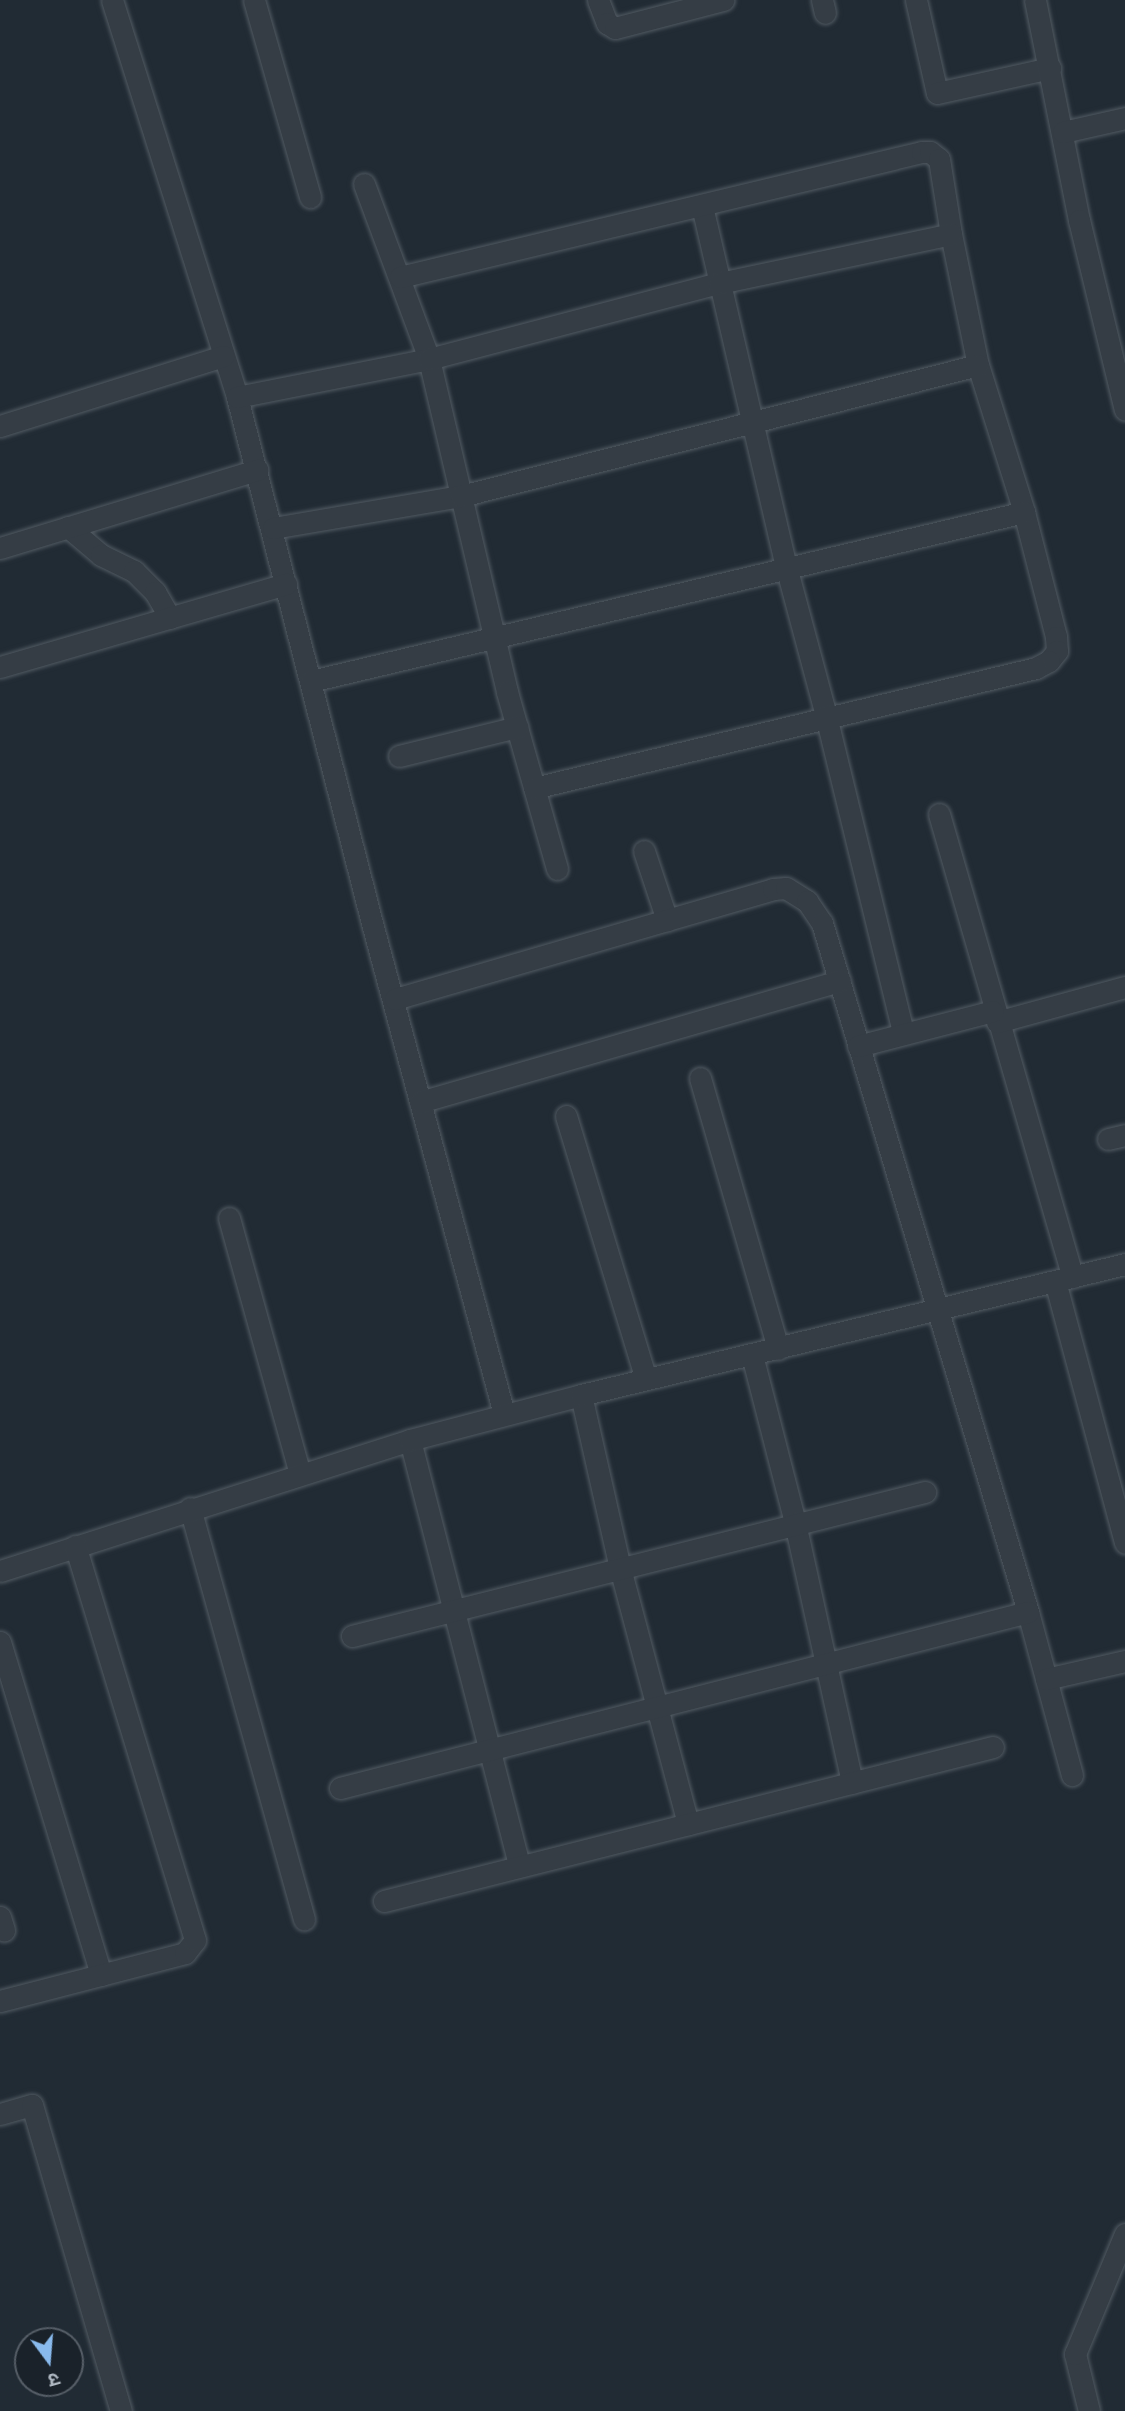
<!DOCTYPE html>
<meta charset="utf-8">
<style>
body{margin:0}
#map{position:relative;width:1125px;height:2411px;overflow:hidden;background:#212b34;font-family:"DejaVu Sans","Noto Sans Devanagari",sans-serif}
div>[style]{position:absolute}
.roads{filter:drop-shadow(0 0 2px #525b63) drop-shadow(0 0 2px #525b63)}
.minor>*{height:21px;margin:-10.5px;padding:0 10.5px;transform-origin:10.5px;border-radius:10.5px;background:#353d45}
span{translate:-50% -50%;white-space:nowrap;text-align:center;line-height:1.15;-webkit-text-stroke:5px #1a222a;paint-order:stroke}
.north{position:absolute;left:14px;top:2327px;width:70px;height:70px;box-sizing:border-box;background:#1a222a;border:2px solid #565e67;border-radius:50%;rotate:164deg;font-size:19px;font-weight:700;line-height:28px;text-align:center;color:#afb8c2}
.north::after{content:'';display:block;margin:auto;width:24px;height:32px;background:#89baed;clip-path:polygon(50% 0,100% 100%,50% 72%,0 100%)}
</style>
<div id="map">
<div class="roads">
<div class="minor">
<i style="left:112px;top:0;width:416px;rotate:72.5deg"></i>
<i style="left:237px;top:397px;width:547px;rotate:75.61deg"></i>
<i style="left:373px;top:927px;width:504px;rotate:74.94deg"></i>
<i style="left:254px;top:0;width:205px;rotate:74.1deg"></i>
<i style="left:598px;top:0;width:25px;rotate:69deg"></i>
<i style="left:607px;top:23px;width:9px;rotate:32deg"></i>
<i style="left:615px;top:28px;width:112px;rotate:-14.5deg"></i>
<i style="left:822px;top:0;width:13px;rotate:77deg"></i>
<i style="left:916px;top:0;width:95px;rotate:77.3deg"></i>
<i style="left:937px;top:93px;width:116px;rotate:-12.5deg"></i>
<i style="left:1035px;top:0;width:224px;rotate:78.7deg"></i>
<i style="left:1079px;top:220px;width:195px;rotate:76.4deg"></i>
<i style="left:1063px;top:132px;width:64px;rotate:-12.7deg"></i>
<i style="left:364px;top:184px;width:187px;rotate:69.6deg"></i>
<i style="left:429px;top:359px;width:342px;rotate:76.8deg"></i>
<i style="left:507px;top:692px;width:184px;rotate:74.2deg"></i>
<i style="left:702px;top:206px;width:374px;rotate:76.9deg"></i>
<i style="left:787px;top:570px;width:151px;rotate:75deg"></i>
<i style="left:826px;top:716px;width:326px;rotate:76.3deg"></i>
<i style="left:400px;top:277px;width:537px;rotate:-13.47deg"></i>
<i style="left:922px;top:152px;width:8px"></i>
<i style="left:930px;top:152px;width:11px;rotate:38deg"></i>
<i style="left:939px;top:159px;width:76px;rotate:80.9deg"></i>
<i style="left:951px;top:234px;width:134px;rotate:78.4deg"></i>
<i style="left:978px;top:365px;width:154px;rotate:72.6deg"></i>
<i style="left:1024px;top:512px;width:129px;rotate:75.6deg"></i>
<i style="left:1056px;top:637px;width:14px;rotate:86deg"></i>
<i style="left:1057px;top:651px;width:13px;rotate:129deg"></i>
<i style="left:1049px;top:661px;width:15px;rotate:152deg"></i>
<i style="left:1036px;top:668px;width:516px;rotate:166.56deg"></i>
<i style="left:237px;top:397px;width:196px;rotate:-11.2deg"></i>
<i style="left:429px;top:359px;width:300px;rotate:-14.7deg"></i>
<i style="left:719px;top:283px;width:237px;rotate:-11.9deg"></i>
<i style="left:0;top:426px;width:234px;rotate:-17.4deg"></i>
<i style="left:68px;top:527px;width:43px;rotate:40.3deg"></i>
<i style="left:101px;top:555px;width:37px;rotate:26deg"></i>
<i style="left:134px;top:571px;width:30px;rotate:45deg"></i>
<i style="left:155px;top:592px;width:30px;rotate:60deg"></i>
<i style="left:273px;top:528px;width:191px;rotate:-9.7deg"></i>
<i style="left:461px;top:496px;width:533px;rotate:-14.22deg"></i>
<i style="left:0;top:548px;width:269px;rotate:-16.9deg"></i>
<i style="left:0;top:667px;width:298px;rotate:-16.2deg"></i>
<i style="left:311px;top:681px;width:733px;rotate:-13.33deg"></i>
<i style="left:399px;top:756px;width:122px;rotate:-13.8deg"></i>
<i style="left:939px;top:814px;width:482px;rotate:73.9deg"></i>
<i style="left:644px;top:851px;width:73px;rotate:71.6deg"></i>
<i style="left:395px;top:999px;width:394px;rotate:-16.2deg"></i>
<i style="left:773px;top:889px;width:13px;rotate:-4deg"></i>
<i style="left:786px;top:888px;width:25px;rotate:32deg"></i>
<i style="left:807px;top:901px;width:27px;rotate:56deg"></i>
<i style="left:822px;top:923px;width:719px;rotate:73.35deg"></i>
<i style="left:1028px;top:1612px;width:169px;rotate:74.9deg"></i>
<i style="left:997px;top:1022px;width:133px;rotate:-15.3deg"></i>
<i style="left:858px;top:1046px;width:139px;rotate:-14.5deg"></i>
<i style="left:700px;top:1078px;width:282px;rotate:73.9deg"></i>
<i style="left:420px;top:1102px;width:437px;rotate:-16.1deg"></i>
<i style="left:566px;top:1116px;width:275px;rotate:73.1deg"></i>
<i style="left:1108px;top:1139px;width:17px;rotate:-13deg"></i>
<i style="left:229px;top:1218px;width:266px;rotate:74.5deg"></i>
<i style="left:1055px;top:1281px;width:271px;rotate:75deg"></i>
<i style="left:752px;top:1355px;width:173px;rotate:75.6deg"></i>
<i style="left:795px;top:1523px;width:266px;rotate:77.6deg"></i>
<i style="left:581px;top:1395px;width:177px;rotate:77.3deg"></i>
<i style="left:620px;top:1568px;width:265px;rotate:75.1deg"></i>
<i style="left:410px;top:1440px;width:440px;rotate:75.6deg"></i>
<i style="left:190px;top:1508px;width:427px;rotate:74.5deg"></i>
<i style="left:0;top:1571px;width:430px;rotate:-17.7deg"></i>
<i style="left:410px;top:1440px;width:177px;rotate:-14.7deg"></i>
<i style="left:581px;top:1395px;width:560px;rotate:-13.54deg"></i>
<i style="left:352px;top:1636px;width:591px;rotate:-14.11deg"></i>
<i style="left:0;top:1642px;width:348px;rotate:73.1deg"></i>
<i style="left:1046px;top:1679px;width:81px;rotate:-12.8deg"></i>
<i style="left:340px;top:1788px;width:710px;rotate:-14.35deg"></i>
<i style="left:384px;top:1901px;width:628px;rotate:-14.19deg"></i>
<i style="left:0;top:1917px;width:14px;rotate:73deg"></i>
<i style="left:0;top:2001px;width:191px;rotate:-14.5deg"></i>
<i style="left:185px;top:1953px;width:16px;rotate:-52deg"></i>
<i style="left:195px;top:1940px;width:412px;rotate:-106.9deg"></i>
<i style="left:0;top:2114px;width:33px;rotate:-16deg"></i>
<i style="left:32px;top:2105px;width:319px;rotate:73.8deg"></i>
<i style="left:1089px;top:2411px;width:59px;rotate:-103.8deg"></i>
<i style="left:1075px;top:2354px;width:130px;rotate:-67.4deg"></i>
</div>
</div>
<div class="north">उ</div>
</div>
